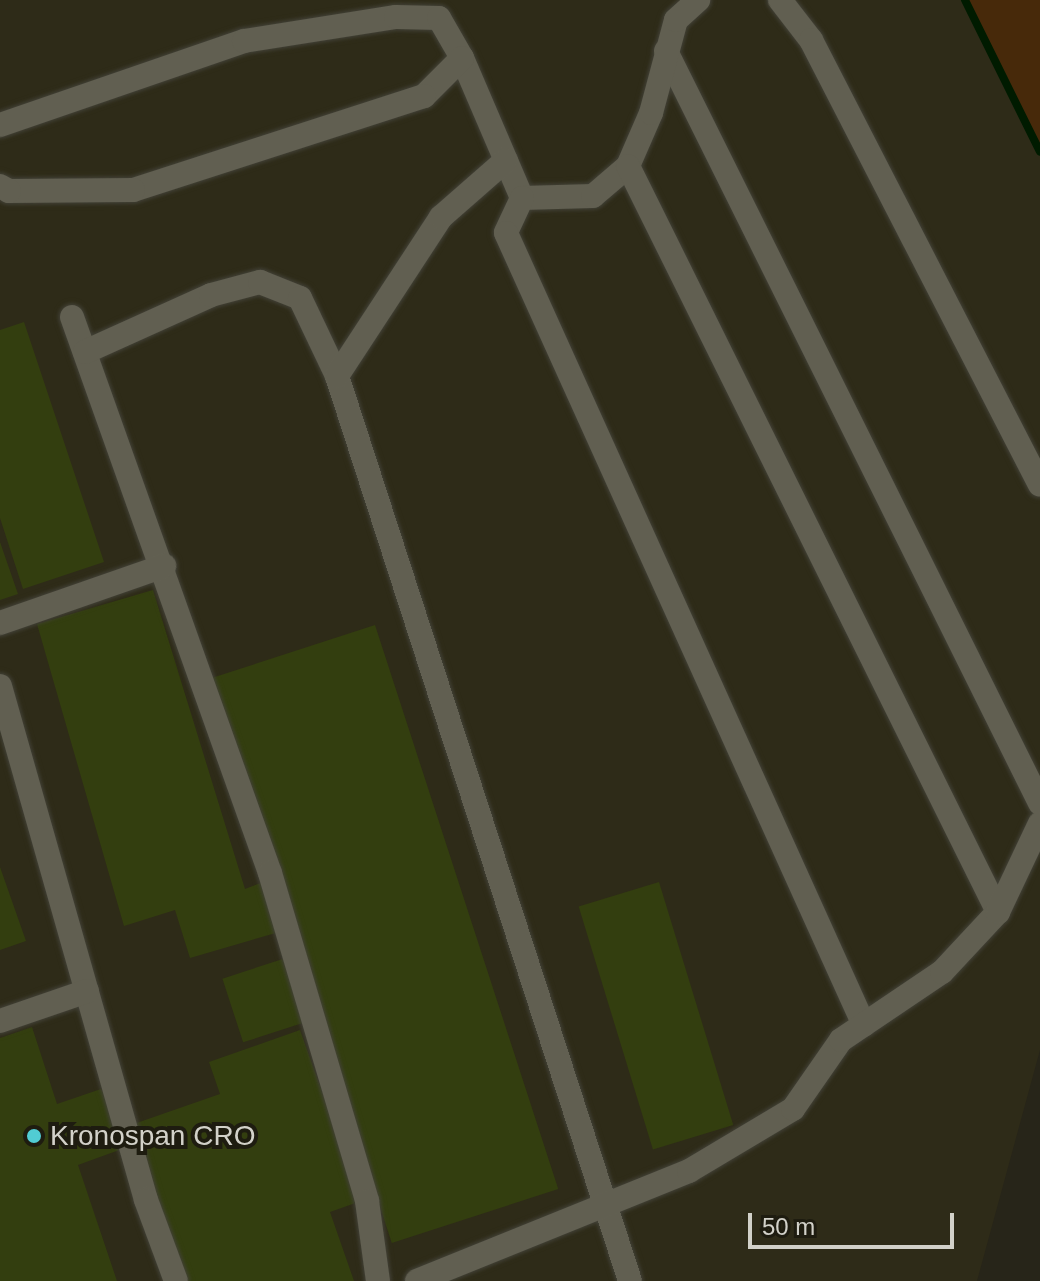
<!DOCTYPE html>
<style>
body{margin:0}
#map{position:relative;width:1040px;height:1281px;overflow:hidden;background:#272519;font-family:Arial,sans-serif}
div>[style]{position:absolute}
.built>*{inset:0;background:#2e2b18}
.green>*{inset:0;background:#47290a}
.stream>*{height:8px;margin:-4px;padding:0 4px;transform-origin:4px;border-radius:4px;background:#001b00}
.building>*{inset:0;background:#333e0f;transform-origin:0 0}
.roads{filter:drop-shadow(0 0 2px #424137) drop-shadow(0 0 2px #424137)}
.minor>*{height:24px;margin:-12px;padding:0 12px;transform-origin:12px;border-radius:12px;background:#615f51}
.dots>*{width:22px;height:22px;translate:-50% -50%;box-sizing:border-box;border:4px solid #1e1c10;border-radius:50%}
span{translate:-50% -50%;white-space:nowrap;text-align:center;line-height:1.15;-webkit-text-stroke:8px #1e1c10;paint-order:stroke}
.poi-label{font-size:28px;color:#d2d1c9}
.left{translate:0 -50%;text-align:left}
.scale{position:absolute;left:748px;top:1213px;width:206px;height:36px;box-sizing:border-box;border:4px solid #d2d1c9;border-top:0;padding-left:10px;font-size:24px;line-height:28px;white-space:nowrap;color:#d2d1c9;-webkit-text-stroke:6px #1e1c10;paint-order:stroke}
</style>
<div id="map">
<div class="built">
<i style="clip-path:polygon(0 0,965px 0,1040px 152px,1040px 1050px,977px 1281px,0 1281px)"></i>
</div>
<div class="green">
<i style="clip-path:polygon(965px 0,1040px 0,1040px 152px)"></i>
</div>
<div class="stream">
<i style="left:965px;top:0;width:169px;rotate:63.7deg"></i>
</div>
<div class="building">
<i style="clip-path:polygon(24px 322px,104px 562px,23px 589px,0 518px,0 330px)"></i>
<i style="clip-path:polygon(0 542px,18px 594px,0 600px)"></i>
<i style="clip-path:polygon(153px 590px,245px 889px,271px 879px,286px 930px,190px 958px,175px 910px,124px 926px,37px 624px)"></i>
<i style="left:375px;top:625px;width:593px;height:175px;rotate:72deg"></i>
<i style="clip-path:polygon(0 867px,26px 941px,0 950px)"></i>
<i style="left:659px;top:882px;width:254px;height:84px;rotate:73deg"></i>
<i style="left:289px;top:957px;width:67px;height:70px;rotate:72deg"></i>
<i style="clip-path:polygon(32px 1027px,57px 1104px,101px 1089px,109px 1100px,122px 1149px,78px 1165px,117px 1281px,0 1281px,0 1038px)"></i>
<i style="clip-path:polygon(300px 1030px,361px 1201px,330px 1212px,354px 1281px,183px 1281px,128px 1126px,220px 1094px,209px 1062px)"></i>
</div>
<div class="roads">
<div class="minor">
<i style="left:780px;top:0;width:51px;rotate:52.2deg"></i>
<i style="left:811px;top:40px;width:500px;rotate:62.77deg"></i>
<i style="left:666px;top:51px;width:840px;rotate:63.56deg"></i>
<i style="left:462px;top:58px;width:152px;rotate:66.8deg"></i>
<i style="left:522px;top:198px;width:71px;rotate:-1.6deg"></i>
<i style="left:593px;top:196px;width:46px;rotate:-40.6deg"></i>
<i style="left:628px;top:166px;width:58px;rotate:-66.5deg"></i>
<i style="left:651px;top:113px;width:96px;rotate:-75deg"></i>
<i style="left:676px;top:20px;width:30px;rotate:-42deg"></i>
<i style="left:0;top:125px;width:258px;rotate:-19deg"></i>
<i style="left:244px;top:41px;width:154px;rotate:-9deg"></i>
<i style="left:396px;top:17px;width:43px;rotate:1.3deg"></i>
<i style="left:439px;top:18px;width:46px;rotate:60.1deg"></i>
<i style="left:462px;top:58px;width:54px;rotate:135deg"></i>
<i style="left:424px;top:96px;width:306px;rotate:162.1deg"></i>
<i style="left:133px;top:190px;width:124px;rotate:179.5deg"></i>
<i style="left:9px;top:191px;width:10px;rotate:-151deg"></i>
<i style="left:628px;top:166px;width:833px;rotate:63.62deg"></i>
<i style="left:522px;top:198px;width:38px;rotate:115deg"></i>
<i style="left:506px;top:233px;width:869px;rotate:65.68deg"></i>
<i style="left:72px;top:317px;width:590px;rotate:70.4deg"></i>
<i style="left:270px;top:873px;width:342px;rotate:73.5deg"></i>
<i style="left:367px;top:1201px;width:81px;rotate:82.2deg"></i>
<i style="left:85px;top:352px;width:138px;rotate:-24.3deg"></i>
<i style="left:211px;top:295px;width:51px;rotate:-14.9deg"></i>
<i style="left:260px;top:282px;width:43px;rotate:21.8deg"></i>
<i style="left:300px;top:298px;width:86px;rotate:64.6deg"></i>
<i style="left:337px;top:376px;width:951px;rotate:72.06deg"></i>
<i style="left:337px;top:376px;width:190px;rotate:-56.8deg"></i>
<i style="left:441px;top:217px;width:86px;rotate:-41.2deg"></i>
<i style="left:0;top:623px;width:174px;rotate:-19.2deg"></i>
<i style="left:0;top:686px;width:534px;rotate:74.14deg"></i>
<i style="left:146px;top:1200px;width:86px;rotate:69.7deg"></i>
<i style="left:0;top:1021px;width:92px;rotate:-19deg"></i>
<i style="left:417px;top:1281px;width:293px;rotate:-22deg"></i>
<i style="left:689px;top:1171px;width:121px;rotate:-30.8deg"></i>
<i style="left:793px;top:1109px;width:84px;rotate:-55.2deg"></i>
<i style="left:841px;top:1040px;width:122px;rotate:-34deg"></i>
<i style="left:942px;top:972px;width:82px;rotate:-47deg"></i>
<i style="left:998px;top:912px;width:98px;rotate:-64.7deg"></i>
</div>
</div>
<div class="dots">
<i style="left:34px;top:1136px;background:#51ccd3"></i>
</div>
<div class="poi-label">
<span class="left" style="left:50px;top:1136px">Kronospan CRO</span>
</div>
<div class="scale">50 m</div>
</div>
